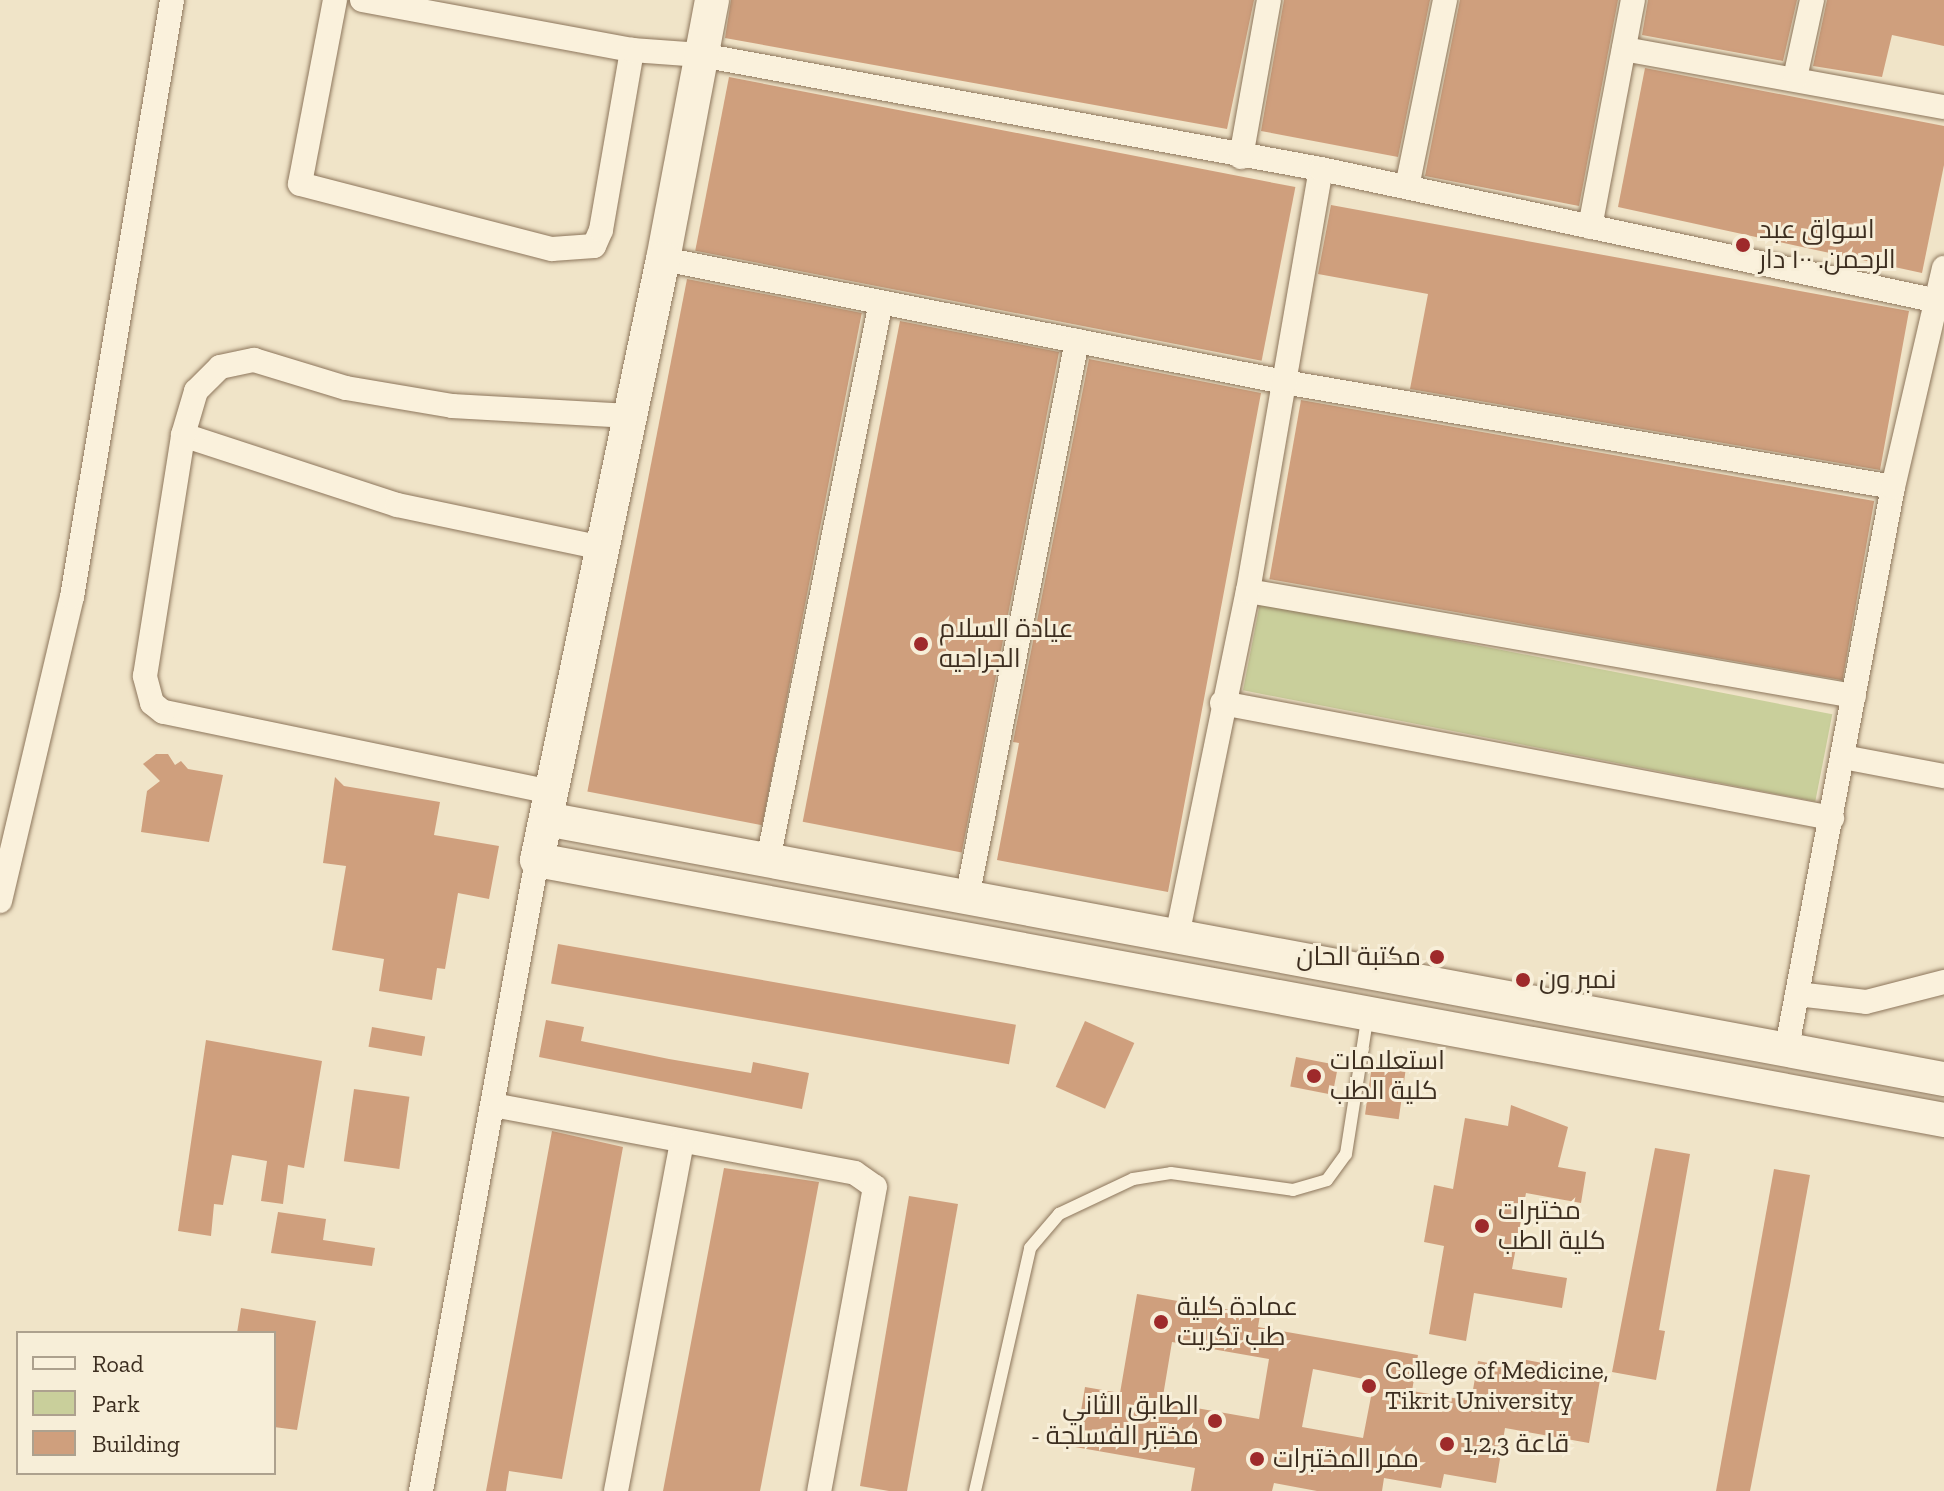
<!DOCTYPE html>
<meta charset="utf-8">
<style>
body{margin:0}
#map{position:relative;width:1944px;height:1491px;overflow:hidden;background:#f0e4c8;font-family:"Zilla Slab",Cairo,serif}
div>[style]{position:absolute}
.green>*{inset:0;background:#c9cf9b;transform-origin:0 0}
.building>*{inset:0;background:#cf9f7d;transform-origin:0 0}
.roads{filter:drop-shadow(0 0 2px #8d765c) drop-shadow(0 0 2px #8d765c)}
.lane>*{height:12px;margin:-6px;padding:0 6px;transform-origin:6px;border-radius:6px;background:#faf1dc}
.street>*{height:24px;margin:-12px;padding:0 12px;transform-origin:12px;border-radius:12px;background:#faf1dc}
.secondary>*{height:34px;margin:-17px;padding:0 17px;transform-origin:17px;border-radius:17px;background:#faf1dc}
.dots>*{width:22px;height:22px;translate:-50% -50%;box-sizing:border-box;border:4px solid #f7eed8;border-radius:50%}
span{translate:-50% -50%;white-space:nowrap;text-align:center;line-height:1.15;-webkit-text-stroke:6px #f7eed8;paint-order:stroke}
.poi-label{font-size:26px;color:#3d2e20}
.left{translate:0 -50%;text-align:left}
.right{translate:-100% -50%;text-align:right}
.legend{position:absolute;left:16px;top:1331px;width:260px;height:144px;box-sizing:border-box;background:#f7eed8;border:2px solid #ada18e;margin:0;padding:10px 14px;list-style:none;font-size:24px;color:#3d2e20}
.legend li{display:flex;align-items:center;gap:16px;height:40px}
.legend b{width:40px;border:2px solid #ada18e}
</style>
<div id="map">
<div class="green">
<i style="left:1260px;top:603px;width:583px;height:89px;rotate:11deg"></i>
</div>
<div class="building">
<i style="clip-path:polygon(731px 0,1254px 0,1227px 129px,725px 38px)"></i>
<i style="clip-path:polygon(1284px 0,1430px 0,1398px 157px,1261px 131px)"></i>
<i style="clip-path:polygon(1460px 0,1618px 0,1579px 206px,1425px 176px)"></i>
<i style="clip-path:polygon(1648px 0,1797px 0,1783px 61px,1642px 35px)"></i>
<i style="clip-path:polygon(1827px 0,1944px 0,1944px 46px,1892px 35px,1882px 77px,1813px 66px)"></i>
<i style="clip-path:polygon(1645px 68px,1944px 126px,1944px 165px,1922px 273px,1618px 207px)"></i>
<i style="left:729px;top:77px;width:577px;height:177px;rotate:11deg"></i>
<i style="clip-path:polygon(1331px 205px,1909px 311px,1880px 470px,1410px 389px,1428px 294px,1318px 274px)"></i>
<i style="left:687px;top:279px;width:178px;height:522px;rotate:11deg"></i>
<i style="left:900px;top:321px;width:162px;height:510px;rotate:11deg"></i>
<i style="clip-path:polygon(1089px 359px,1261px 393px,1168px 892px,997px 860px,1019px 743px,1013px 742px)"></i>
<i style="left:1301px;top:400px;width:582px;height:182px;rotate:10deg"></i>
<i style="clip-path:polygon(156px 754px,168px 754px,175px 765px,181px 761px,188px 769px,223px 775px,209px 842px,141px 832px,147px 791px,160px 781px,143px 764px)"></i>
<i style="clip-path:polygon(335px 777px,344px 786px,440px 802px,434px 835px,499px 846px,489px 899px,458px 893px,445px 969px,437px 968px,432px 1000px,379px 991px,384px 959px,332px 950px,346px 866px,323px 863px)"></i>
<i style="left:558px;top:944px;width:465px;height:40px;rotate:10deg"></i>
<i style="clip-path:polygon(546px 1020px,584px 1027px,581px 1041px,669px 1059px,751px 1073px,753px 1062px,809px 1073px,802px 1109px,539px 1057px)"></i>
<i style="left:1085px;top:1021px;width:54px;height:72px;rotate:24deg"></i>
<i style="left:372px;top:1027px;width:54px;height:20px;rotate:10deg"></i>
<i style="clip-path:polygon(206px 1040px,322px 1061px,304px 1168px,288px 1165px,283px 1204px,261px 1201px,267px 1161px,232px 1155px,223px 1205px,214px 1204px,211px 1236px,178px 1231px)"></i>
<i style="left:1296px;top:1057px;width:43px;height:30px;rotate:11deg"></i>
<i style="left:1372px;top:1065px;width:34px;height:50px;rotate:8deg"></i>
<i style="left:354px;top:1089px;width:56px;height:73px;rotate:8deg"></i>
<i style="clip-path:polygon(1511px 1105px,1568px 1127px,1558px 1167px,1586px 1172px,1581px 1203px,1526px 1193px,1512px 1269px,1567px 1278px,1562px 1308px,1474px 1293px,1466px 1341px,1429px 1334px,1444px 1246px,1424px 1242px,1434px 1185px,1453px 1189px,1465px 1118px,1508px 1126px)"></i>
<i style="clip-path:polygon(552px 1131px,623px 1147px,610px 1218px,562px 1479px,509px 1471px,506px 1491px,486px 1491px)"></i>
<i style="clip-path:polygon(1655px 1148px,1690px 1154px,1659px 1330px,1665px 1331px,1656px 1380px,1612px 1372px)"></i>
<i style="clip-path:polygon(724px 1168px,819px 1182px,805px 1257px,760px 1491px,663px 1491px)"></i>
<i style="clip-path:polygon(1774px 1169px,1810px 1175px,1790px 1285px,1750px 1491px,1716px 1491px)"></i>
<i style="clip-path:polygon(909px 1196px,958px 1204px,907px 1491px,889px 1491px,860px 1486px)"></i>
<i style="clip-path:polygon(278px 1212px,326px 1219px,323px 1240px,375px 1248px,372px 1266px,271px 1253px)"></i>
<i style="clip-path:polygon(evenodd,1137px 1294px,1260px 1315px,1258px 1327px,1418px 1355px,1412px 1391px,1471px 1401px,1478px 1361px,1520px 1369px,1522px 1359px,1601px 1374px,1589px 1443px,1505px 1428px,1496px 1483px,1444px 1474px,1441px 1488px,1384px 1478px,1382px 1491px,1317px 1491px,1274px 1483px,1272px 1491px,1191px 1491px,1195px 1468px,1075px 1447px,1085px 1387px,1120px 1393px,1137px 1294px,1172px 1342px,1269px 1359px,1259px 1419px,1162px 1402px,1172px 1342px,1137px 1294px,1313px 1369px,1374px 1381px,1363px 1438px,1302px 1427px,1313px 1369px)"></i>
<i style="clip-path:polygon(241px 1308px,316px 1321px,297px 1430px,274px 1427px,274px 1333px,237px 1333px)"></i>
</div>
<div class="roads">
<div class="lane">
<i style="left:975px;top:1491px;width:249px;rotate:-77.2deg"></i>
<i style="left:1030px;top:1248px;width:45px;rotate:-49.5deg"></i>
<i style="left:1059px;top:1214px;width:82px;rotate:-25.3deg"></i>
<i style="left:1133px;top:1179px;width:38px;rotate:-9deg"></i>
<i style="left:1171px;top:1173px;width:123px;rotate:7.9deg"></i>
<i style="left:1293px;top:1190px;width:35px;rotate:-16deg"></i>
<i style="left:1327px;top:1180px;width:32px;rotate:-54deg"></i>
<i style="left:1346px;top:1154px;width:142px;rotate:-81.1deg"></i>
</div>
<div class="street">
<i style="left:335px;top:0;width:187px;rotate:100.8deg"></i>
<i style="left:300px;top:184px;width:260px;rotate:14.5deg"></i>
<i style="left:552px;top:249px;width:42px;rotate:-4.1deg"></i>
<i style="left:594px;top:246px;width:17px;rotate:-66deg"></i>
<i style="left:601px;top:230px;width:183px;rotate:-80.2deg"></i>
<i style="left:362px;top:0;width:275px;rotate:10.5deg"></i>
<i style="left:632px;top:50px;width:69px;rotate:4.1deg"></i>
<i style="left:701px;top:55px;width:630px;rotate:10.42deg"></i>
<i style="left:1624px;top:49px;width:325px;rotate:10.3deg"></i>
<i style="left:1795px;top:78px;width:80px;rotate:-77.7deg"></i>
<i style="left:1241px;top:157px;width:159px;rotate:-79.9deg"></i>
<i style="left:1407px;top:187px;width:191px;rotate:-78.5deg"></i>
<i style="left:1590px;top:227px;width:231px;rotate:-79.3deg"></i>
<i style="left:663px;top:259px;width:633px;rotate:11.2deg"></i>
<i style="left:1284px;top:382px;width:618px;rotate:9.78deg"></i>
<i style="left:183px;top:435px;width:225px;rotate:18.1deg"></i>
<i style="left:397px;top:505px;width:210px;rotate:11.8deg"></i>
<i style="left:1248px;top:591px;width:615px;rotate:9.83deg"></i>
<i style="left:1222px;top:703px;width:621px;rotate:10.68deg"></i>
<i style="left:1843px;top:757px;width:103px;rotate:10.7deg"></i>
<i style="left:551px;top:792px;width:396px;rotate:-168.3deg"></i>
<i style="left:163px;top:712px;width:14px;rotate:-141deg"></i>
<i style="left:152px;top:703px;width:28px;rotate:-105deg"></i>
<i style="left:145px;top:676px;width:244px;rotate:-81deg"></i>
<i style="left:183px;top:435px;width:46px;rotate:-73.5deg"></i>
<i style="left:196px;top:391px;width:34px;rotate:-45deg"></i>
<i style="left:220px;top:367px;width:35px;rotate:-12deg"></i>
<i style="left:254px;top:360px;width:96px;rotate:16.9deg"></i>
<i style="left:346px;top:388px;width:108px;rotate:9.6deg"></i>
<i style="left:452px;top:406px;width:178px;rotate:3.2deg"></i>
<i style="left:768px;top:860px;width:569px;rotate:-78.55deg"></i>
<i style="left:967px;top:898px;width:568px;rotate:-78.83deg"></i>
<i style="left:0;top:901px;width:312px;rotate:-76.7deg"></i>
<i style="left:72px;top:597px;width:605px;rotate:-80.49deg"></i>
<i style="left:1177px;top:936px;width:352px;rotate:-78.4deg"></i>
<i style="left:1248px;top:591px;width:428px;rotate:-80.2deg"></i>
<i style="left:1321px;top:169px;width:631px;rotate:12.08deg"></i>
<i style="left:1797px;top:994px;width:69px;rotate:6.6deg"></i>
<i style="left:1866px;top:1002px;width:81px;rotate:-14.4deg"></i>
<i style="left:1786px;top:1052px;width:575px;rotate:-79.28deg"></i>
<i style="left:1893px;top:487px;width:225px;rotate:-76.9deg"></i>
<i style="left:493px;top:1105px;width:368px;rotate:10.6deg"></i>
<i style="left:855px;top:1173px;width:24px;rotate:35deg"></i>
<i style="left:875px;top:1187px;width:309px;rotate:100.4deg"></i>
<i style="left:421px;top:1491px;width:642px;rotate:-79.58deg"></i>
<i style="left:616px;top:1491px;width:356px;rotate:-79.3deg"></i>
</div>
<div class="secondary">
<i style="left:712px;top:0;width:264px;rotate:100.7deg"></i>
<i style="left:663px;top:259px;width:614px;rotate:101.84deg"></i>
<i style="left:537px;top:860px;width:1431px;rotate:10.47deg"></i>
<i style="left:546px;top:819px;width:1422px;rotate:10.54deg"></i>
</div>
</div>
<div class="dots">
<i style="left:1743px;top:245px;background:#9e2a2b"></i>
<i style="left:921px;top:644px;background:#9e2a2b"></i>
<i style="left:1437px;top:957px;background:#9e2a2b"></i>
<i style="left:1523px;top:980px;background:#9e2a2b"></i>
<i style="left:1314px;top:1076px;background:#9e2a2b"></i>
<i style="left:1482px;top:1226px;background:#9e2a2b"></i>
<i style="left:1161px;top:1322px;background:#9e2a2b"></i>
<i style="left:1369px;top:1386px;background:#9e2a2b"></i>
<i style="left:1215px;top:1421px;background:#9e2a2b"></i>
<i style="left:1447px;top:1444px;background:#9e2a2b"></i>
<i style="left:1257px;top:1459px;background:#9e2a2b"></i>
</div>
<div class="poi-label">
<span class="left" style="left:1759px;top:245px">اسواق عبد<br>الرحمن. ١٠٠ دار</span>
<span class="left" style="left:939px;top:644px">عيادة السلام<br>الجراحيه</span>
<span class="right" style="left:1421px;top:957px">مكتبة الحان</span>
<span class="left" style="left:1539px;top:980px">نمبر ون</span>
<span class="left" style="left:1330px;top:1076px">استعلامات<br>كلية الطب</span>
<span class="left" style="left:1498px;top:1226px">مختبرات<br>كلية الطب</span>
<span class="left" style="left:1177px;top:1322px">عمادة كلية<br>طب تكريت</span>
<span class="left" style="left:1385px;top:1386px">College of Medicine,<br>Tikrit University</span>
<span class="right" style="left:1199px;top:1421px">الطابق الثاني<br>- مختبر الفسلجة</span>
<span class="left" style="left:1463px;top:1444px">قاعة 1,2,3</span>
<span class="left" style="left:1273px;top:1459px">ممر المختبرات</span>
</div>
<ul class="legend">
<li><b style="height:10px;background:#faf1dc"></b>Road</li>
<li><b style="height:22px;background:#c9cf9b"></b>Park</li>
<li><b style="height:22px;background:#cf9f7d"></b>Building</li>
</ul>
</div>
